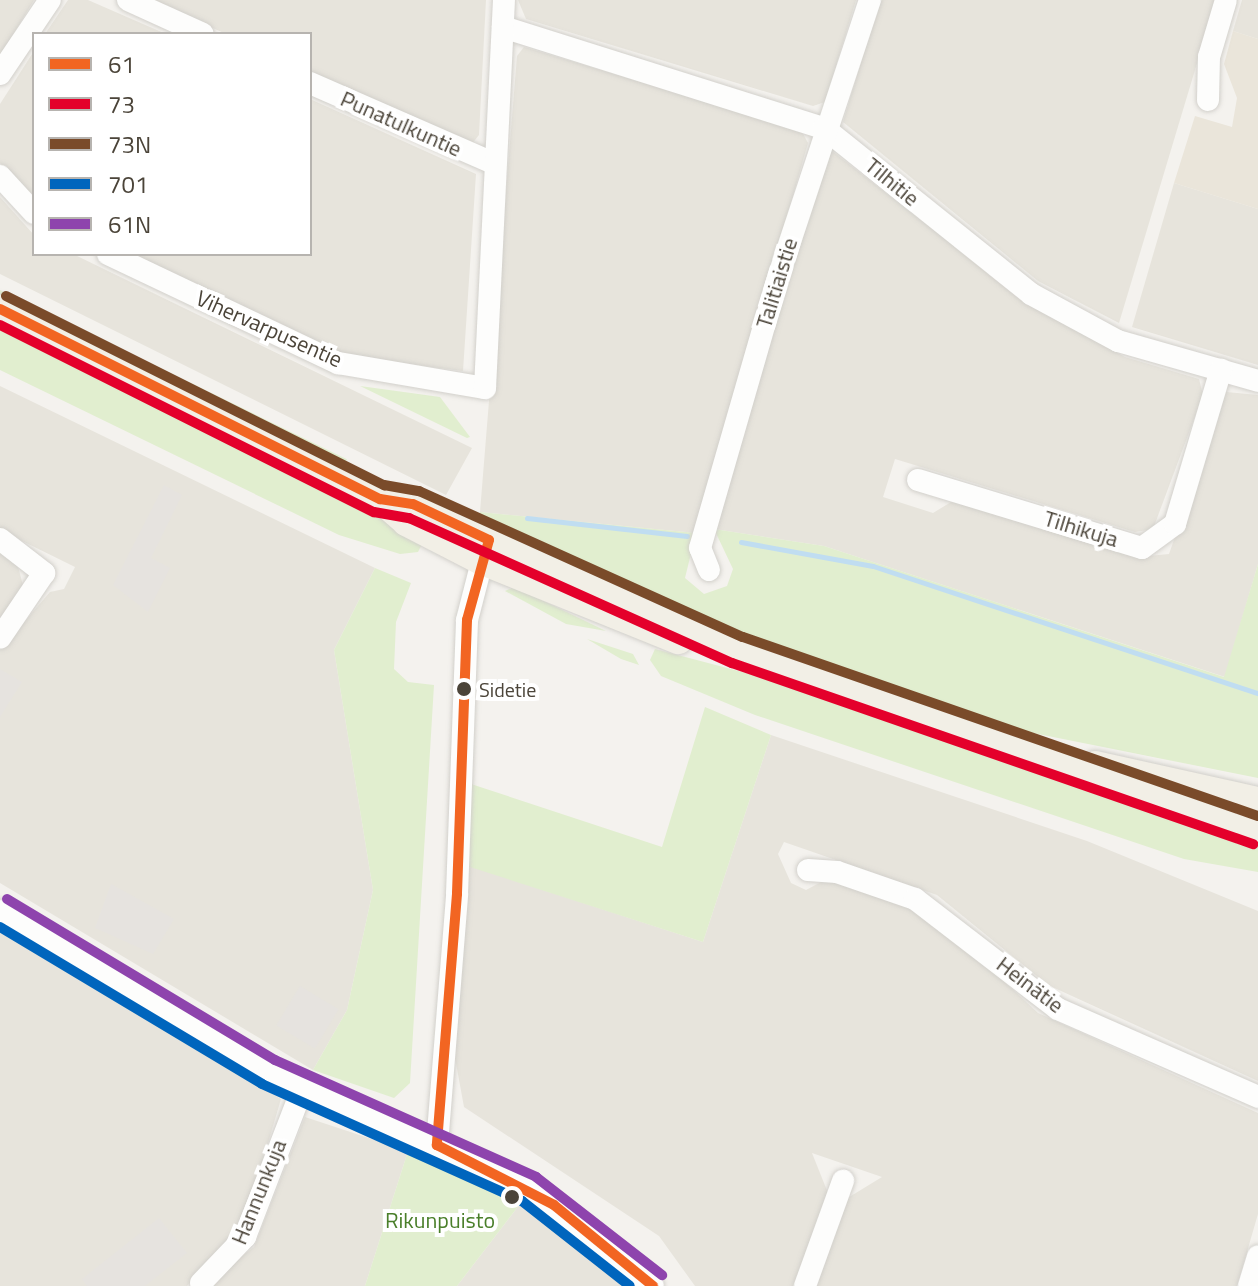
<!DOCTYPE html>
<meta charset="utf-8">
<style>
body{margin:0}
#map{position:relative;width:1258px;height:1286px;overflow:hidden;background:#f4f2ee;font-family:"Titillium Web",sans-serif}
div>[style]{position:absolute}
.residential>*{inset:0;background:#e7e4dc}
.education>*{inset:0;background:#eae5da}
.green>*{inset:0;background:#e1eecf;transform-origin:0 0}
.parking>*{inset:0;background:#e6e3df;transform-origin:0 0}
.stream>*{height:5px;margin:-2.5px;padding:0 2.5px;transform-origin:2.5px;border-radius:2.5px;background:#c0ddf1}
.roads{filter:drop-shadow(0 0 2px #d2d0cb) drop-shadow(0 0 2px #d2d0cb)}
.minor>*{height:22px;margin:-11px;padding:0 11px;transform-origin:11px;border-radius:11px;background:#fdfdfc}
.major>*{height:28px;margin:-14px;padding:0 14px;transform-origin:14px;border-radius:14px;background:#f2efe6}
.bus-1>*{height:10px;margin:-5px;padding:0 5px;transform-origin:5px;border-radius:5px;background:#f26522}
.bus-2>*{height:10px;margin:-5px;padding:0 5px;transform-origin:5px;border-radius:5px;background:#e4002b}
.bus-3>*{height:10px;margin:-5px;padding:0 5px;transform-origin:5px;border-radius:5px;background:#7a4b2a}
.bus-4>*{height:10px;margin:-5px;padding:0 5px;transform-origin:5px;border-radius:5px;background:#0065bd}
.bus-5>*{height:10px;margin:-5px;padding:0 5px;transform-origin:5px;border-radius:5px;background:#8e44ad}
.dots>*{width:22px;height:22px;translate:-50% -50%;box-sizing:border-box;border:4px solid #fff;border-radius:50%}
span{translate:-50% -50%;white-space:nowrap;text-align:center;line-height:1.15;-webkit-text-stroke:8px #fff;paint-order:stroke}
.bus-label{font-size:20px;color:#4b4439}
.left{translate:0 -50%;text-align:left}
.street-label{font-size:22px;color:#4b4439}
.park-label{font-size:22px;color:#4a7f2a}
.legend{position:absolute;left:32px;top:32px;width:280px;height:224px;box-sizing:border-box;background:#fff;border:2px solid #b7b4b0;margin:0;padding:10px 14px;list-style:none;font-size:24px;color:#4b4439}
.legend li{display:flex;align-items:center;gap:16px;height:40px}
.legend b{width:40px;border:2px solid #b7b4b0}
</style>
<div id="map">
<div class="residential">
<i style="clip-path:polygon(0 0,34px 0,0 56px)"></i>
<i style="clip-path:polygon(68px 0,88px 0,166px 34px,45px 34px)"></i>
<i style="clip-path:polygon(151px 0,486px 0,479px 135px,471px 145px,310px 72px,310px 34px,226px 34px)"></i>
<i style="clip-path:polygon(518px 0,856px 0,825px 102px,813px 106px,526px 19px)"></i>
<i style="clip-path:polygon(880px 0,1216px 0,1119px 323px,1038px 281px,843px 122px)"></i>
<i style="clip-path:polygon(1242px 0,1258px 0,1258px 39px,1233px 31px)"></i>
<i style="clip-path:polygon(524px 47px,801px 130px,808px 143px,696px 533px,480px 512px,517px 56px)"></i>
<i style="clip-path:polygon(34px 51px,34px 200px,0 163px,0 104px)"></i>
<i style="clip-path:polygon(310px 99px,476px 174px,463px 371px,347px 356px,132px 254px,310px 254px)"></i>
<i style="clip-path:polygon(832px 151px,1031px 306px,1125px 357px,1199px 379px,1203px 395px,1153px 529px,1135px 532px,895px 459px,883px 497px,933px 513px,956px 499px,1138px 557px,1169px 554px,1226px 392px,1258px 395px,1258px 564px,1225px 677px,824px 546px,714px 529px,823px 158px)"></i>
<i style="clip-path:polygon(1174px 183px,1258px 209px,1258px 365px,1132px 327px)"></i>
<i style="clip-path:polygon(0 197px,34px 235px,34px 254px,73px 254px,472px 448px,446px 495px,0 274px)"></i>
<i style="clip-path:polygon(0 386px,375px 568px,334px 650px,373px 890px,347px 1010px,313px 1070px,0 883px,0 650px,50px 592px,64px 589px,75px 567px,0 530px)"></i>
<i style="clip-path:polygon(0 546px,17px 563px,24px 589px,0 628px)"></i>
<i style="clip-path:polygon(771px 735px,1087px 841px,1258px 911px,1258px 1081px,1048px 985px,937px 895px,784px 842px,778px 854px,791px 883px,806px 890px,825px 880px,929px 912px,1038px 1013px,1258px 1113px,1258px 1214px,1237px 1286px,817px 1286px,846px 1199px,882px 1177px,812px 1153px,828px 1193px,797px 1286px,695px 1286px,659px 1236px,464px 1107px,455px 1058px,467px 865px,703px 942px)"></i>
<i style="clip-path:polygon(0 928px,281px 1099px,244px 1224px,187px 1286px,0 1286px)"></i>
<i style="clip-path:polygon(305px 1117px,408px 1151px,365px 1286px,203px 1286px,254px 1247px)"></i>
<i style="clip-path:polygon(520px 1204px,587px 1250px,629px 1286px,457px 1286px)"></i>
</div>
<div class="education">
<i style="clip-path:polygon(1233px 31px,1258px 39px,1258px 209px,1174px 183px,1195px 116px,1232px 127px,1237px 98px,1224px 64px)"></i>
</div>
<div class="green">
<i style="left:0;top:290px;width:386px;height:8px;rotate:26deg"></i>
<i style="clip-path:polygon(0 322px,425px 538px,418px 552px,400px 554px,339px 535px,0 370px)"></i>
<i style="clip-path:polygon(360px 386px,440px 397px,470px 437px,467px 438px)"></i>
<i style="clip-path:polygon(480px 512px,696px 533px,685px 578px,704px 594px,727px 586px,733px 569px,714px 529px,824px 546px,1224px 677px,1258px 564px,1258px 778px,1033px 733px,819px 665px,477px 525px)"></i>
<i style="clip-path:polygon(375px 568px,411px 583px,396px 622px,394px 669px,408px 682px,434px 685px,410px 1083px,394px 1098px,313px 1070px,347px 1010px,373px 890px,334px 650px)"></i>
<i style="clip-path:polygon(512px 588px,525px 592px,606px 631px,566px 624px,505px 591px)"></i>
<i style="clip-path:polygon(587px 639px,633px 654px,639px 665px,621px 659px)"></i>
<i style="clip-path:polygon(655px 649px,814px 691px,1258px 838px,1258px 872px,1184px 859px,755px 715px,661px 676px,650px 660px)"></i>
<i style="clip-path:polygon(705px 707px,771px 735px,703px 942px,467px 866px,471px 784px,662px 847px)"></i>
<i style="clip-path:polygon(408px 1151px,520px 1204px,457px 1286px,365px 1286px)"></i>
</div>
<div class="parking">
<i style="clip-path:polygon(164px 485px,182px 495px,151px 558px,170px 568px,148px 612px,113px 585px)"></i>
<i style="clip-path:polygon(0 669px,22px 682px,0 717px)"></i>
<i style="clip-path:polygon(111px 884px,174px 919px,153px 954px,95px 928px)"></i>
<i style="left:300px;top:986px;width:45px;height:46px;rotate:31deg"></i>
<i style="clip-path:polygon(159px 1218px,187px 1253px,145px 1286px,87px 1286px,82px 1279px)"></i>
</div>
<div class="stream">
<i style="left:527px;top:518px;width:161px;rotate:6.4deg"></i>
<i style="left:741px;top:542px;width:134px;rotate:10.3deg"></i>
<i style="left:873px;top:566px;width:405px;rotate:18.3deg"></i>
</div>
<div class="roads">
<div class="minor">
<i style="left:128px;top:0;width:82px;rotate:24.4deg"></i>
<i style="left:503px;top:27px;width:337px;rotate:17.5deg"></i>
<i style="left:824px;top:128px;width:265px;rotate:38.7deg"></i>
<i style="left:1031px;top:294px;width:99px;rotate:28.4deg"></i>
<i style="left:1118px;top:341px;width:146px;rotate:15.9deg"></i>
<i style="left:0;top:74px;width:89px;rotate:-56deg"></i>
<i style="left:310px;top:83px;width:200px;rotate:23.6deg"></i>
<i style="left:1208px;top:100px;width:43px;rotate:-88.7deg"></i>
<i style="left:1209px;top:57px;width:59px;rotate:-73.4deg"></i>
<i style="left:0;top:176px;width:50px;rotate:47.4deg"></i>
<i style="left:108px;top:254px;width:255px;rotate:25.4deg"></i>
<i style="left:338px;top:363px;width:149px;rotate:9.7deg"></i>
<i style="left:485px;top:388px;width:388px;rotate:-87.2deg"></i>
<i style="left:918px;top:480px;width:234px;rotate:16.9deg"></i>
<i style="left:1142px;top:548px;width:41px;rotate:-36deg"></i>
<i style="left:1175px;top:524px;width:161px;rotate:-73.4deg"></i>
<i style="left:0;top:539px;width:56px;rotate:37.7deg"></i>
<i style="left:44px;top:573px;width:78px;rotate:124.1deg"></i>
<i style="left:709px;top:570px;width:24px;rotate:-112deg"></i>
<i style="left:700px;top:548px;width:278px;rotate:-73.9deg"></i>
<i style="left:777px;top:281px;width:296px;rotate:-71.7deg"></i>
<i style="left:808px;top:870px;width:29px;rotate:4deg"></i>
<i style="left:837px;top:872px;width:83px;rotate:19.1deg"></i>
<i style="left:915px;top:899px;width:180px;rotate:37.6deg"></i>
<i style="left:1058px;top:1009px;width:219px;rotate:23.7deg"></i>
<i style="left:0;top:911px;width:313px;rotate:30.9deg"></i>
<i style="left:269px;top:1072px;width:285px;rotate:24.2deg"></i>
<i style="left:529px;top:1189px;width:157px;rotate:38deg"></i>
<i style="left:437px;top:1145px;width:252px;rotate:-85.4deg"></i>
<i style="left:457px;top:894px;width:274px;rotate:-87.9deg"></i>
<i style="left:467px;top:620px;width:76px;rotate:-75.6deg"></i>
<i style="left:201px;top:1283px;width:64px;rotate:-46.3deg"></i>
<i style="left:245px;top:1237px;width:159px;rotate:-68.9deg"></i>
<i style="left:805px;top:1286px;width:112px;rotate:-70.1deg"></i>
<i style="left:1249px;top:1286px;width:31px;rotate:-73deg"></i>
</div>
<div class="major">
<i style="left:0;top:309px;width:425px;rotate:26.6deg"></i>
<i style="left:380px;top:499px;width:35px;rotate:41deg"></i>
<i style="left:406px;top:522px;width:83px;rotate:27.2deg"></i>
<i style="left:480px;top:560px;width:214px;rotate:22deg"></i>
<i style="left:380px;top:499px;width:33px;rotate:9deg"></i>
<i style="left:413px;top:504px;width:356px;rotate:24.2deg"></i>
<i style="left:738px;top:650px;width:551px;rotate:19.19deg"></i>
<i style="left:1095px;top:765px;width:167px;rotate:12.5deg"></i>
</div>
</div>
<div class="bus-1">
<i style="left:0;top:309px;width:425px;rotate:26.6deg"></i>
<i style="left:380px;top:499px;width:33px;rotate:9deg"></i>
<i style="left:413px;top:504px;width:84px;rotate:25.3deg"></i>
<i style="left:489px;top:540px;width:83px;rotate:105.4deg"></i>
<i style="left:467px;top:620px;width:274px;rotate:92.1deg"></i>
<i style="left:457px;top:894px;width:252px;rotate:94.6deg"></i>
<i style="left:437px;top:1145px;width:131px;rotate:27.1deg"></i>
<i style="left:554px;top:1205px;width:128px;rotate:39.3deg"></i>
</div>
<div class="bus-2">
<i style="left:0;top:325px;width:418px;rotate:26.6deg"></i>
<i style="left:374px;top:512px;width:36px;rotate:10deg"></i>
<i style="left:409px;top:518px;width:354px;rotate:24.2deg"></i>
<i style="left:732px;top:663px;width:552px;rotate:19.16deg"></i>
</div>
<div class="bus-3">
<i style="left:6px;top:296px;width:423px;rotate:26.6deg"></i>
<i style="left:384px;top:485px;width:36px;rotate:10deg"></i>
<i style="left:419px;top:491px;width:355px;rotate:24.3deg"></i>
<i style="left:743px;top:637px;width:545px;rotate:19.17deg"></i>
</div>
<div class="bus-4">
<i style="left:0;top:927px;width:305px;rotate:30.9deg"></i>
<i style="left:262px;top:1084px;width:285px;rotate:24.2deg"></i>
<i style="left:522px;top:1201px;width:137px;rotate:38.2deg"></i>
</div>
<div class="bus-5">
<i style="left:7px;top:899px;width:313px;rotate:31deg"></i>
<i style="left:275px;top:1060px;width:286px;rotate:24.1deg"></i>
<i style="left:536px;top:1177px;width:160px;rotate:37.9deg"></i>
</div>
<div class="dots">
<i style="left:464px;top:689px;background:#4b4439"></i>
<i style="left:512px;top:1197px;background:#4b4439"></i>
</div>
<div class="bus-label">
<span class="left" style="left:479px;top:689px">Sidetie</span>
</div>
<div class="street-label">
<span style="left:401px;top:124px;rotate:24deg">Punatulkuntie</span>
<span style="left:892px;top:182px;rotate:39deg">Tilhitie</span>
<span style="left:777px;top:283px;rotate:-73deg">Talitiaistie</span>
<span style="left:269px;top:329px;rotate:24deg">Vihervarpusentie</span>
<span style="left:1081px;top:529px;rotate:17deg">Tilhikuja</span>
<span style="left:1030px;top:985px;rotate:37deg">Heinätie</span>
<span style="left:259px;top:1192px;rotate:-68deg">Hannunkuja</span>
</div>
<div class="park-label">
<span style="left:440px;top:1221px">Rikunpuisto</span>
</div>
<ul class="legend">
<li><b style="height:10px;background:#f26522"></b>61</li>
<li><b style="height:10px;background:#e4002b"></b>73</li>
<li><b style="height:10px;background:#7a4b2a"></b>73N</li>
<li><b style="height:10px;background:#0065bd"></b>701</li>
<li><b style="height:10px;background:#8e44ad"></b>61N</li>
</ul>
</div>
